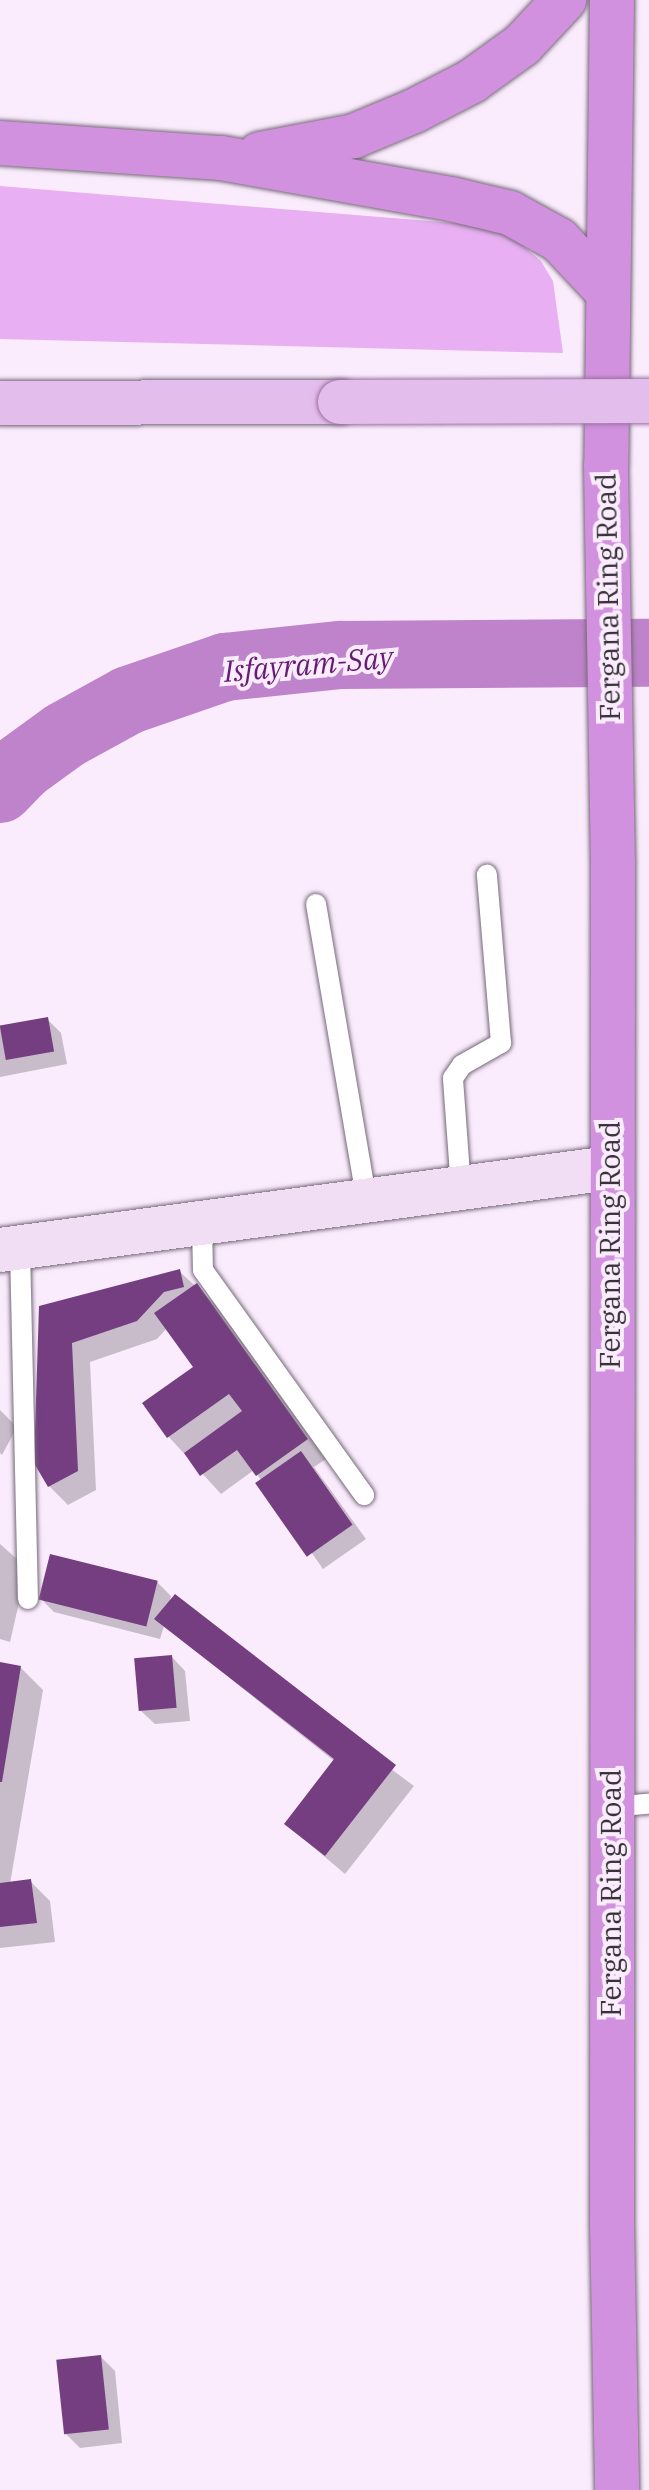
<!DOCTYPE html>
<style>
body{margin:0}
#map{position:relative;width:649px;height:2490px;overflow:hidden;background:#faecfd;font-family:"IBM Plex Serif",serif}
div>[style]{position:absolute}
.green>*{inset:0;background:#e8aff3}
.shadow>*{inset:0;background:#0003}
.river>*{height:68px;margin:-34px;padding:0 34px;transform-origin:34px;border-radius:34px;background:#be83ca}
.building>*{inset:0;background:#743e80;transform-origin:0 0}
.roads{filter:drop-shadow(0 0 2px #766978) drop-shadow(0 0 2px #766978)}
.lane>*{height:20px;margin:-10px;padding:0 10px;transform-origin:10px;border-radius:10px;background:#fff}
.secondary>*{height:44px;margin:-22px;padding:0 22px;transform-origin:22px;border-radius:22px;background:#f1def5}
.primary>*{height:44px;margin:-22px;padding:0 22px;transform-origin:22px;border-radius:22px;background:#e3bdeb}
.highway>*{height:44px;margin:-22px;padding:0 22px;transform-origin:22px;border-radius:22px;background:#d191de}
.bridges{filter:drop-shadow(0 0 2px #9b70a4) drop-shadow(0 0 2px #9b70a4)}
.primary-bridge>*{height:44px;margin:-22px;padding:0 22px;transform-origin:22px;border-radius:22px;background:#e3bdeb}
span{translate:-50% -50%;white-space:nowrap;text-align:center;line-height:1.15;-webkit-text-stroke:8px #faecfd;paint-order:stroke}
.street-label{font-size:28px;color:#373238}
.water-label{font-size:30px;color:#651d73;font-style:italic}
</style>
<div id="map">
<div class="green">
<i style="clip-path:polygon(0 186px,466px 224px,510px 235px,541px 261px,553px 281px,563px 353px,0 339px)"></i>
</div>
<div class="shadow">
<i style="clip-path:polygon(47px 1019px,61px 1033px,67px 1064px,0 1077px,0 1028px)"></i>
<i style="clip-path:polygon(179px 1271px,216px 1305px,326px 1459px,314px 1467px,366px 1539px,323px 1569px,254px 1470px,221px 1494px,168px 1436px,195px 1367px,167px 1328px,157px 1339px,90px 1362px,96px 1490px,68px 1505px,49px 1486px,41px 1307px)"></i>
<i style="clip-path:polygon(0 1410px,17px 1427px,2px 1455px,0 1453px)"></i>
<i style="clip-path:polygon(0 1544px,27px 1568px,10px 1642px,0 1639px)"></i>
<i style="clip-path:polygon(157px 1582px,171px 1596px,169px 1604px,414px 1786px,345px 1874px,286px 1824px,334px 1761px,164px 1626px,160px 1639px,54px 1612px,40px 1598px)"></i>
<i style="clip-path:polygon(172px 1657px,185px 1671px,190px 1721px,155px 1724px,141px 1711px)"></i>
<i style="clip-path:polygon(0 1664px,20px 1667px,43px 1690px,10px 1884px,31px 1882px,50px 1901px,55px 1942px,0 1948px)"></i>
<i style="clip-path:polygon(101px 2357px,115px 2371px,122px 2443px,80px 2448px,66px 2434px)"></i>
</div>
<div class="river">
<i style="left:0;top:789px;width:30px;rotate:-46deg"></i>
<i style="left:21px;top:767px;width:54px;rotate:-36deg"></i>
<i style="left:65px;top:735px;width:73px;rotate:-28.7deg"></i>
<i style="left:129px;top:700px;width:102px;rotate:-19deg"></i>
<i style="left:225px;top:667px;width:116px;rotate:-6deg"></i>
<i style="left:340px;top:655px;width:309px;rotate:-0.4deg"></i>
</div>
<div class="building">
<i style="left:48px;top:1017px;width:35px;height:49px;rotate:80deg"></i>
<i style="clip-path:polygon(180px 1269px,184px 1287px,164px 1292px,137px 1321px,72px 1343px,78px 1471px,48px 1487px,34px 1463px,39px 1306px)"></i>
<i style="clip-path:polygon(197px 1283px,308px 1439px,256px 1476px,237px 1450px,200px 1476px,184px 1453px,242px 1411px,229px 1394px,167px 1438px,142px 1403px,193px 1367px,154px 1313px)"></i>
<i style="left:301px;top:1451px;width:90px;height:56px;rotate:55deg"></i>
<i style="left:50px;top:1554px;width:111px;height:47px;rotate:14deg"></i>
<i style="clip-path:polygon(175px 1594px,396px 1765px,325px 1856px,284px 1824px,334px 1759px,154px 1619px)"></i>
<i style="left:172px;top:1655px;width:53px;height:38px;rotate:85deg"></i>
<i style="clip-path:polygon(0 1662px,21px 1666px,2px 1782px,0 1782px)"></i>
<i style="clip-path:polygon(31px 1879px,37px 1923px,0 1927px,0 1883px)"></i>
<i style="left:101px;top:2355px;width:75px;height:45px;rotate:84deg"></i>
</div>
<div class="roads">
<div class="lane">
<i style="left:316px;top:904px;width:301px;rotate:80.3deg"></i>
<i style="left:461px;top:1188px;width:110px;rotate:-94.2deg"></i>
<i style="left:453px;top:1078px;width:16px;rotate:-55deg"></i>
<i style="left:462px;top:1065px;width:45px;rotate:-29.4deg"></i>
<i style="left:501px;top:1043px;width:169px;rotate:-94.8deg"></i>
<i style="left:202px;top:1224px;width:46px;rotate:88.8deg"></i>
<i style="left:203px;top:1270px;width:277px;rotate:54.4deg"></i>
<i style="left:20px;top:1249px;width:350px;rotate:88.7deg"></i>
<i style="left:611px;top:1807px;width:38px;rotate:-5deg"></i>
</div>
<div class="secondary">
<i style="left:0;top:1250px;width:615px;rotate:-7.66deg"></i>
</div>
<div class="primary">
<i style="left:0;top:403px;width:340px;rotate:-0.2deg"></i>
</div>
<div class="highway">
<i style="left:612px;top:0;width:465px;rotate:90.7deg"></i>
<i style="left:606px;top:465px;width:396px;rotate:89deg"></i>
<i style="left:613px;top:861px;width:1362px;rotate:90.04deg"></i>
<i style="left:612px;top:2223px;width:267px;rotate:88.9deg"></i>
<i style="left:0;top:143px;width:222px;rotate:3.9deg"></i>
<i style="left:221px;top:158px;width:234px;rotate:10.1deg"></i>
<i style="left:451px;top:199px;width:61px;rotate:13.3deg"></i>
<i style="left:510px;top:213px;width:56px;rotate:28.9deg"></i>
<i style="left:559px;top:240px;width:71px;rotate:46.7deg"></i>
<i style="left:260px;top:154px;width:96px;rotate:-10.8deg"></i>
<i style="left:354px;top:136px;width:65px;rotate:-22.6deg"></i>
<i style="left:414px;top:111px;width:65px;rotate:-27.3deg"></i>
<i style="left:472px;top:81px;width:62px;rotate:-35.8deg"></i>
<i style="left:522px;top:45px;width:62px;rotate:-47deg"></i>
</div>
</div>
<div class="bridges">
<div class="primary-bridge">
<i style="left:340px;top:402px;width:309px;rotate:-0.2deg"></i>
</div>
</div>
<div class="street-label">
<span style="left:608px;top:597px;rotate:-91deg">Fergana Ring Road</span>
<span style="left:610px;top:1245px;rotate:-90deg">Fergana Ring Road</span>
<span style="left:611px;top:1893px;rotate:-90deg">Fergana Ring Road</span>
</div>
<div class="water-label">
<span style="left:308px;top:664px;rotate:-5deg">Isfayram-Say</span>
</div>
</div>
